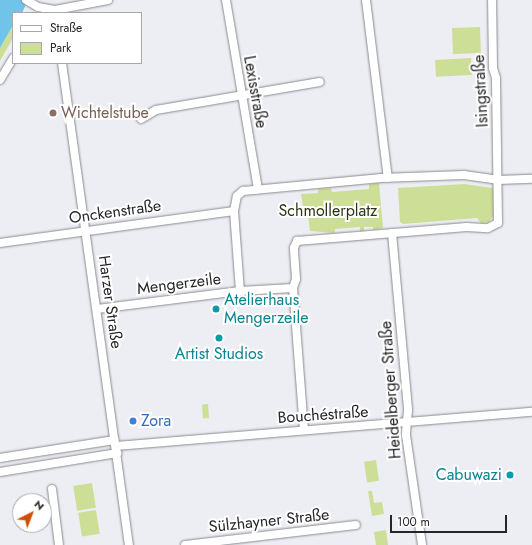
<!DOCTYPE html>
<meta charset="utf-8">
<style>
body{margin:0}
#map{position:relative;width:532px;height:545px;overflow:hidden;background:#edeef4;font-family:Jost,sans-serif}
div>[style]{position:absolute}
.green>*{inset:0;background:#cdde96;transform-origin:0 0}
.water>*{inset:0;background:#70c4ea}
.roads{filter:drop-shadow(0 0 1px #898a8f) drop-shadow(0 0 1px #898a8f)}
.minor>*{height:8px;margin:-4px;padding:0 4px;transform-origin:4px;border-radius:4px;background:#fff}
.dots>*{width:11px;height:11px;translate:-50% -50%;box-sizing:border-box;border:2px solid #fff;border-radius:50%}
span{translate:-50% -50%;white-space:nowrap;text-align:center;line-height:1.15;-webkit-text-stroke:4px #fff;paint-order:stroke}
.street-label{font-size:16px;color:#252528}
.education-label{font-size:16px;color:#785e54}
.left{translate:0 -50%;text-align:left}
.park-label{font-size:16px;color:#2c3313}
.culture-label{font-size:16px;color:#0d838f}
.right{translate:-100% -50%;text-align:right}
.shop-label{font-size:16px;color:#366cbe}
.legend{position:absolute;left:12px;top:12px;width:130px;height:52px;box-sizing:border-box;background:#fff;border:1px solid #a8a8a9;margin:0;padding:5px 7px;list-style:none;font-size:12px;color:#252528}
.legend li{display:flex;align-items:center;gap:8px;height:20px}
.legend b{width:20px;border:1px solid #a8a8a9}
.north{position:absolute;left:12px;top:493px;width:40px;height:40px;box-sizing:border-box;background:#fff;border:1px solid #a8a8a9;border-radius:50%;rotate:42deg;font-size:11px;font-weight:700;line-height:16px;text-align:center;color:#252528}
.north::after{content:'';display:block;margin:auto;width:14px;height:18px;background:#d14d00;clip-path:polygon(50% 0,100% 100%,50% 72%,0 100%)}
.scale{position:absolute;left:390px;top:515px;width:117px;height:18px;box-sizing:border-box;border:2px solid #252528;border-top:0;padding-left:5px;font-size:12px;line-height:14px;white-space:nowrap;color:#252528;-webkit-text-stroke:3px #fff;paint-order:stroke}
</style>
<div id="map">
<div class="green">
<i style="clip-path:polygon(13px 25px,13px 38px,0 61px,0 48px)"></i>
<i style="left:480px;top:27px;width:26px;height:28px;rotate:88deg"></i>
<i style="left:471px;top:58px;width:17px;height:36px;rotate:87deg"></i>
<i style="clip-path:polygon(379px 183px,383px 228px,373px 230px,373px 227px,364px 227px,364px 232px,360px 233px,360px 227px,335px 229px,335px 233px,310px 231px,307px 207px,303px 207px,301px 194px,318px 193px,318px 189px,331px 188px,332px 192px,369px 189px,369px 184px)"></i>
<i style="clip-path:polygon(464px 184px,493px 188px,494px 215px,489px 222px,481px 223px,477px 218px,403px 224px,400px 222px,398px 188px)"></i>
<i style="left:208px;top:404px;width:14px;height:6px;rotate:86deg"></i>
<i style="left:376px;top:460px;width:21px;height:12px;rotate:82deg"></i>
<i style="left:92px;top:483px;width:25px;height:19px;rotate:81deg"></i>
<i style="clip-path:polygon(368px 491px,372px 491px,374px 503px,382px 502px,384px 514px,372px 516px)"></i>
<i style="left:96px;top:510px;width:24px;height:18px;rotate:81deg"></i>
<i style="clip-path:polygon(386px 530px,388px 545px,376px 545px,374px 532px)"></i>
</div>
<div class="water">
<i style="clip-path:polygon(0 0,28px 0,22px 13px,13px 13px,13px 25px,0 48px)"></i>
</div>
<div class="roads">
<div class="minor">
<i style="left:26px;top:0;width:14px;rotate:30deg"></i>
<i style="left:38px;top:7px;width:17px;rotate:10deg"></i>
<i style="left:55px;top:10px;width:54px;rotate:-10.7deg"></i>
<i style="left:226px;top:0;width:192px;rotate:80.4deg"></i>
<i style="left:366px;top:0;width:179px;rotate:83deg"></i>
<i style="left:62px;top:63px;width:487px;rotate:82.1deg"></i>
<i style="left:0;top:80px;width:26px;rotate:-59deg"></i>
<i style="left:141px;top:119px;width:17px;rotate:-31deg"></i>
<i style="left:156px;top:110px;width:166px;rotate:-9.7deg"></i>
<i style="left:392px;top:233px;width:178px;rotate:84.8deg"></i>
<i style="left:408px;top:410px;width:25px;rotate:95deg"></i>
<i style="left:406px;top:435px;width:111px;rotate:81.7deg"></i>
<i style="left:0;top:243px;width:236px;rotate:-7.8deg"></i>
<i style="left:240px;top:291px;width:80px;rotate:-94.3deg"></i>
<i style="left:234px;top:211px;width:15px;rotate:-79deg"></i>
<i style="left:237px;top:196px;width:8px;rotate:-40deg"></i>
<i style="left:243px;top:191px;width:139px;rotate:-5.4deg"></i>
<i style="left:381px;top:178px;width:83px;rotate:-2.1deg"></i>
<i style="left:464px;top:175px;width:34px;rotate:8deg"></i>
<i style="left:498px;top:180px;width:34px;rotate:-2deg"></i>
<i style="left:97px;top:309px;width:144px;rotate:-7.2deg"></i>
<i style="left:240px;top:291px;width:53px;rotate:-3.2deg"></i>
<i style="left:304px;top:430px;width:142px;rotate:-94.4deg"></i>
<i style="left:293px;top:288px;width:9px;rotate:-72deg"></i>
<i style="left:296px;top:279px;width:31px;rotate:-94deg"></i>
<i style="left:294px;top:248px;width:8px;rotate:-67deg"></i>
<i style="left:297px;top:241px;width:170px;rotate:-4.7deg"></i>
<i style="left:466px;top:227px;width:22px;rotate:3deg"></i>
<i style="left:488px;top:228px;width:11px;rotate:-27deg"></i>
<i style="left:498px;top:223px;width:145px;rotate:-90.8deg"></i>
<i style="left:496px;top:78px;width:10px;rotate:-107deg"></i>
<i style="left:493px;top:68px;width:68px;rotate:-90.8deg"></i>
<i style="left:116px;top:446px;width:417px;rotate:-4.7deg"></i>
<i style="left:0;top:458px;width:116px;rotate:-8.9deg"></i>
<i style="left:0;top:472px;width:119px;rotate:-9.2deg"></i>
<i style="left:52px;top:489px;width:56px;rotate:82.9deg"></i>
<i style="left:185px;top:545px;width:172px;rotate:-6.7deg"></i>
</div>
</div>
<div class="dots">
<i style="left:53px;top:113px;background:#8d6e63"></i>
<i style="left:216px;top:309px;background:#0f9aa8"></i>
<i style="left:219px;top:338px;background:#0f9aa8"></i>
<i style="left:133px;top:421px;background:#3f7fe0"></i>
<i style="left:510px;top:475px;background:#0f9aa8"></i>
</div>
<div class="street-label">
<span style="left:481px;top:91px;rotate:-93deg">Isingstraße</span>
<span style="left:255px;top:92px;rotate:80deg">Lexisstraße</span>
<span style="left:115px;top:212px;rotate:-8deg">Onckenstraße</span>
<span style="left:179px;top:284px;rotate:-7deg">Mengerzeile</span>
<span style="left:110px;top:302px;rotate:82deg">Harzer Straße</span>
<span style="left:391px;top:390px;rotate:-94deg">Heidelberger Straße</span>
<span style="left:323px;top:415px;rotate:-4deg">Bouchéstraße</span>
<span style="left:269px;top:521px;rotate:-6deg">Sülzhayner Straße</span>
</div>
<div class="education-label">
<span class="left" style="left:61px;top:113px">Wichtelstube</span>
</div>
<div class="park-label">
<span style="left:328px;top:211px">Schmollerplatz</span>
</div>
<div class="culture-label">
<span class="left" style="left:224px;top:309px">Atelierhaus<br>Mengerzeile</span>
<span style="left:219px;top:354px">Artist Studios</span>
<span class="right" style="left:502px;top:475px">Cabuwazi</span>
</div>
<div class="shop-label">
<span class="left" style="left:141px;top:421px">Zora</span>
</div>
<ul class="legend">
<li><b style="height:5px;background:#fff"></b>Straße</li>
<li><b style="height:11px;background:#cdde96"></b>Park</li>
</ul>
<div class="north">N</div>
<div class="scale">100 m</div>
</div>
